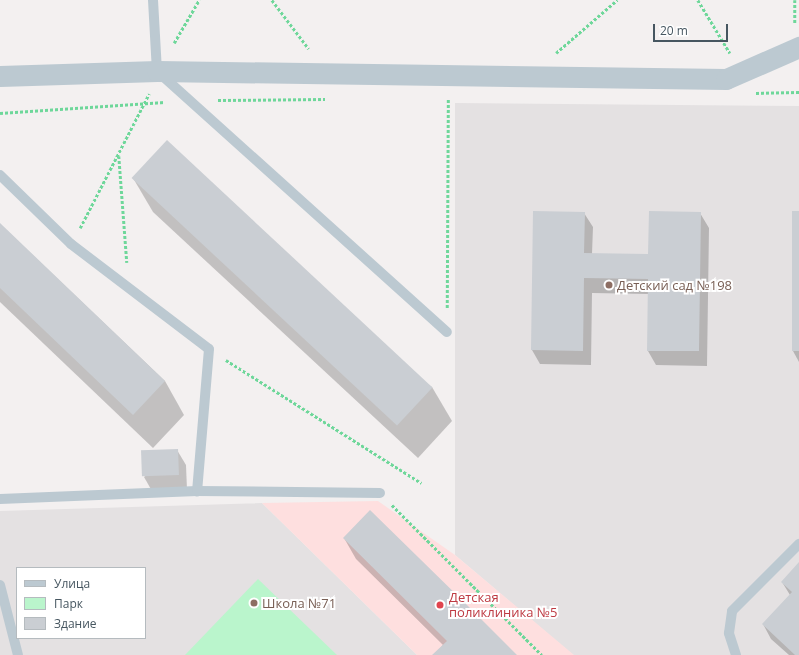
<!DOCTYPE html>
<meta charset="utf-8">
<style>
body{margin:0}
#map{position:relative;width:799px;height:655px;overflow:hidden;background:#f3f0f0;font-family:"Open Sans",sans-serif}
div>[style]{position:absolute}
.education>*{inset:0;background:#e4e1e2}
.medical>*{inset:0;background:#fedfdf}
.green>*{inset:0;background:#baf5cc}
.shadow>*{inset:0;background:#0003}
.building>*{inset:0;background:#caced3;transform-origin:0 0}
.path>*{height:2.5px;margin-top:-1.25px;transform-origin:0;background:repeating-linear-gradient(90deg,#6ed79a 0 3px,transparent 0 5px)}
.lane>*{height:10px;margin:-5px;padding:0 5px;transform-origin:5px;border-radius:5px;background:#bcc9d1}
.street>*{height:21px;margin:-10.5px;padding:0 10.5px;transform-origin:10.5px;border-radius:10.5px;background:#bcc9d1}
.dots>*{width:11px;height:11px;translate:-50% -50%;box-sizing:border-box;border:2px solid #fff;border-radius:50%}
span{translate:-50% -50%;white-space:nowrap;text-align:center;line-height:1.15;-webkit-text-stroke:4px #fff;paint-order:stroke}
.education-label{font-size:13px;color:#785e54}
.left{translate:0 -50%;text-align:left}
.health-label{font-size:13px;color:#be3a42}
.legend{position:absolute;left:16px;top:567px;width:130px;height:72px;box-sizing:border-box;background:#fff;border:1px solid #b5bbbf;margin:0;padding:5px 7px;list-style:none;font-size:12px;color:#465660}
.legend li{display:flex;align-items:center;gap:8px;height:20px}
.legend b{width:20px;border:1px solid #b5bbbf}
.scale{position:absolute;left:653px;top:24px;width:75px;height:18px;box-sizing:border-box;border:2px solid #465660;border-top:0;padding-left:5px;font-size:12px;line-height:14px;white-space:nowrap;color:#465660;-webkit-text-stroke:3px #fff;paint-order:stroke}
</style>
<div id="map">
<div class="education">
<i style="clip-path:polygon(455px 103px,799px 106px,799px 655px,573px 655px,455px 555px)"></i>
<i style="clip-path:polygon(evenodd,262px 503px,417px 655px,0 655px,0 511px,262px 503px,17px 568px,145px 568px,145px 638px,17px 638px,17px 568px)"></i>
</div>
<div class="medical">
<i style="clip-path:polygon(378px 501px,455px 555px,574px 655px,417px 655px,262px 503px)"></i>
</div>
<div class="green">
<i style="clip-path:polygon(258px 579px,337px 655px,185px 655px)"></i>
</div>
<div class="shadow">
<i style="clip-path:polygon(133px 178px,432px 387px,452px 421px,418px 458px,153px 212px)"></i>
<i style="clip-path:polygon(799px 212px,799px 362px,793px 351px)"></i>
<i style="clip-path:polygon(584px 213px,593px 227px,592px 254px,649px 255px,700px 213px,709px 228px,707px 366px,656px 365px,648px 351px,649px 294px,592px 293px,591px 365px,540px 364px,532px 350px)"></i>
<i style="clip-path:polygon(0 224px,165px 381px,184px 415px,153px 448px,0 302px)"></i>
<i style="clip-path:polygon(177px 450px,186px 465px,187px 490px,152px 491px,144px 477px)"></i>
<i style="clip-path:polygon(344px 538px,516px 655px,434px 655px,443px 645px,356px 559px)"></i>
<i style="clip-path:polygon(799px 564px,799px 655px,789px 655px,771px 639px,763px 624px,790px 595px,782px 582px)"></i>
</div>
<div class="building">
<i style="left:167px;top:140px;width:363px;height:52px;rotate:43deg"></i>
<i style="clip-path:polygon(533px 211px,585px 212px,584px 253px,648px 254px,649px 211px,701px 212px,699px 351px,647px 351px,648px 279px,584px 278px,583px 351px,531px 350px)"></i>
<i style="left:792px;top:211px;width:7px;height:140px"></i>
<i style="clip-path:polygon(0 223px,165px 381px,133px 415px,0 288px)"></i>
<i style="left:178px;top:449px;width:26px;height:37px;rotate:88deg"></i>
<i style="clip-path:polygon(370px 510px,467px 605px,517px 655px,432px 655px,447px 641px,343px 538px)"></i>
<i style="clip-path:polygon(799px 562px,799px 655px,795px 655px,762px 624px,792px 592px,781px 582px)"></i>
</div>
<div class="path">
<i style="left:272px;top:0;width:61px;rotate:52.9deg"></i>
<i style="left:698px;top:0;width:62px;rotate:58.9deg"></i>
<i style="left:795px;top:0;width:24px;rotate:90deg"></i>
<i style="left:174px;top:43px;width:50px;rotate:-59.8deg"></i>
<i style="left:556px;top:53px;width:81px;rotate:-41deg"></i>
<i style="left:756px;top:93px;width:43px;rotate:-1.3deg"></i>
<i style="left:218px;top:100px;width:107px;rotate:-0.5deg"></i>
<i style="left:0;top:113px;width:165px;rotate:-3.8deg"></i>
<i style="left:119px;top:156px;width:107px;rotate:85.7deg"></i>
<i style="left:80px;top:228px;width:151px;rotate:-62.8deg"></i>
<i style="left:447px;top:308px;width:209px;rotate:-89.7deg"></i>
<i style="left:226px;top:360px;width:231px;rotate:32.2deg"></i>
<i style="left:392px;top:505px;width:212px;rotate:45deg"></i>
</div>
<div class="lane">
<i style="left:153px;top:0;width:71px;rotate:86.8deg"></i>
<i style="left:157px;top:71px;width:390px;rotate:42deg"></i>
<i style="left:0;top:175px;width:99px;rotate:44.2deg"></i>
<i style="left:71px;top:244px;width:173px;rotate:37.3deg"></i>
<i style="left:209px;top:349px;width:143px;rotate:94.8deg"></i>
<i style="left:0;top:499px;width:197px;rotate:-2.3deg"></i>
<i style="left:197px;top:491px;width:183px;rotate:0.6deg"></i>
<i style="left:0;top:585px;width:72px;rotate:75.6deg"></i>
<i style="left:736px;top:655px;width:23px;rotate:-108deg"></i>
<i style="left:729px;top:633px;width:22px;rotate:-82deg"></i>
<i style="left:732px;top:611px;width:95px;rotate:-45deg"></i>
</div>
<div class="street">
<i style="left:0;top:76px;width:157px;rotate:-1.8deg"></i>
<i style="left:157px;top:71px;width:569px;rotate:0.81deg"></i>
<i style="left:726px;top:79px;width:80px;rotate:-23.7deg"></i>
</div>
<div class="dots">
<i style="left:609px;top:285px;background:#8d6e63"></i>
<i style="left:254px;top:603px;background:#8d6e63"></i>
<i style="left:440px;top:605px;background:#e0444e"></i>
</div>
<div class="education-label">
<span class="left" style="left:617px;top:285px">Детский сад №198</span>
<span class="left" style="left:262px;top:603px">Школа №71</span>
</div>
<div class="health-label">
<span class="left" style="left:449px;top:605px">Детская<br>поликлиника №5</span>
</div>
<ul class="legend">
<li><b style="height:5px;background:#bcc9d1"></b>Улица</li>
<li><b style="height:11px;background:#baf5cc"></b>Парк</li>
<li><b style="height:11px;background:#caced3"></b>Здание</li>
</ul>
<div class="scale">20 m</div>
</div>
